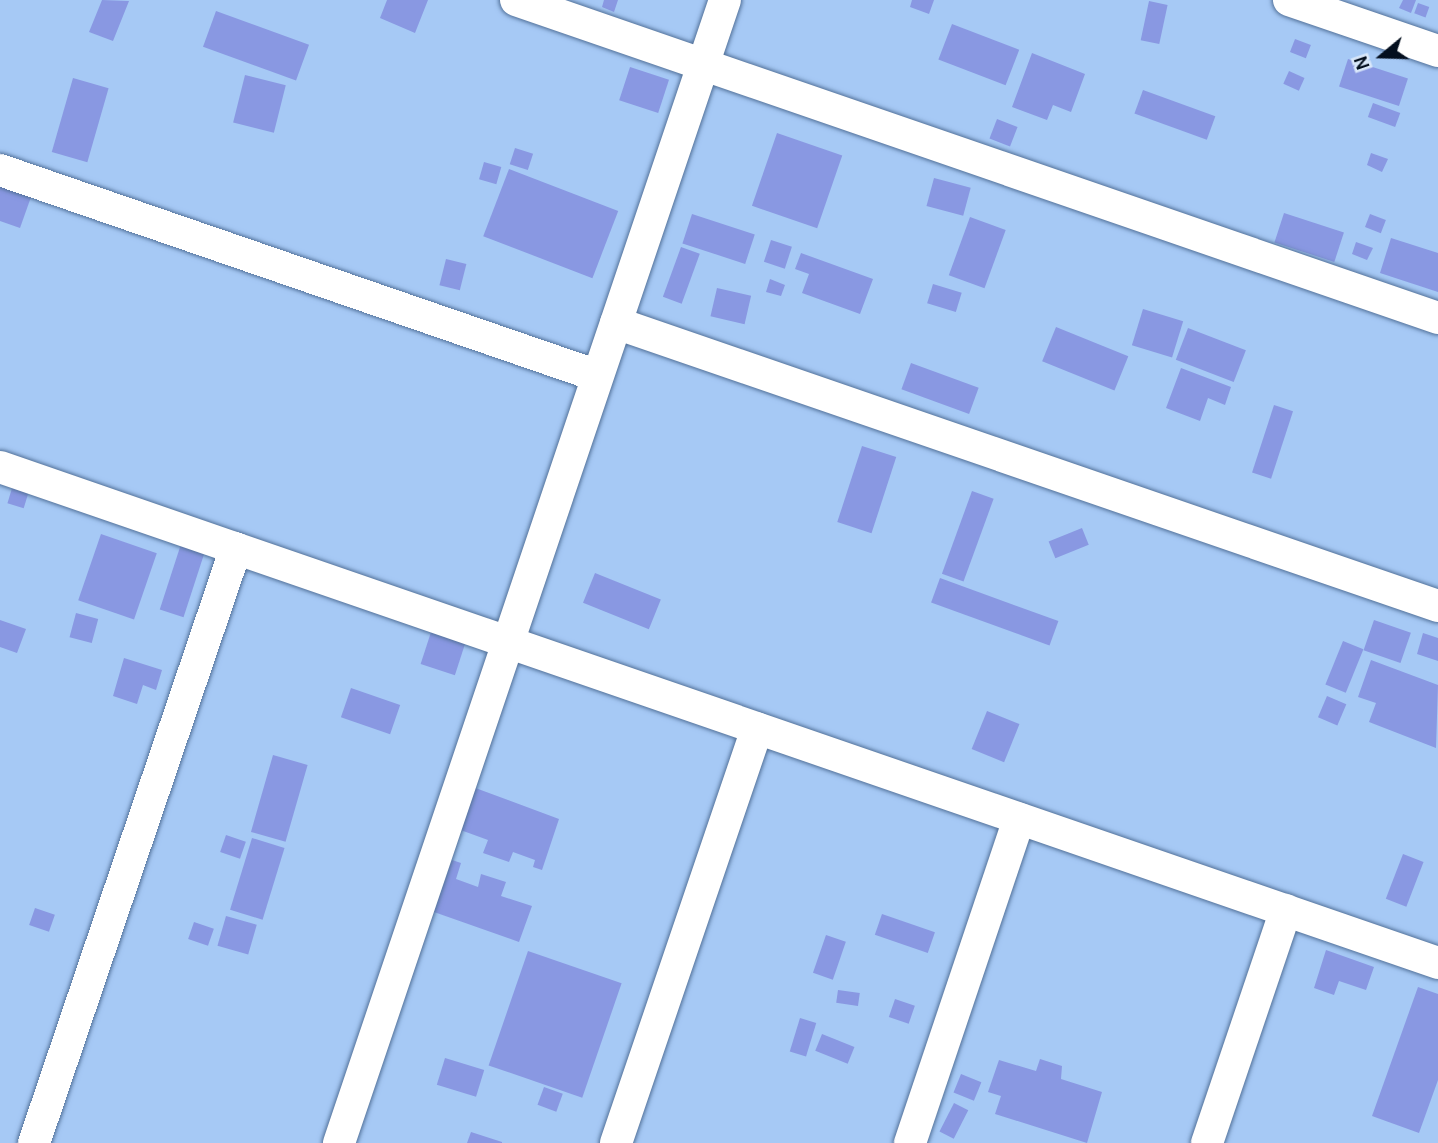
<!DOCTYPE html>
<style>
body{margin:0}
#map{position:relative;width:1438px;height:1143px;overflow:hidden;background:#a6c9f5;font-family:Karla,sans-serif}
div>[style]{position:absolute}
.building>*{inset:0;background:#8998e2;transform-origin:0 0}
.roads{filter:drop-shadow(0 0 2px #527199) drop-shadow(0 0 2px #527199)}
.street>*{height:32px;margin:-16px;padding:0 16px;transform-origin:16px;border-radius:16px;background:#fff}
span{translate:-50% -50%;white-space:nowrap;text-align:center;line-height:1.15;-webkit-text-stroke:6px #dae8fa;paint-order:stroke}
.north{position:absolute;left:1347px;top:21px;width:70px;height:70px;-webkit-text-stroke:5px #dae8fa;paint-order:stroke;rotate:251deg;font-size:19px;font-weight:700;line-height:28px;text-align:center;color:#040f1e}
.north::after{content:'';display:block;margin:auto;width:24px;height:32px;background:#040f1e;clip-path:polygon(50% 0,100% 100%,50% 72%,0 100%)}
</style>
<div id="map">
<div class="building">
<i style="clip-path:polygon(102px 0,129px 1px,113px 41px,89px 32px)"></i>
<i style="clip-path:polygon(387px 0,428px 0,415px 33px,380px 18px)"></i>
<i style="clip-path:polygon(604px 0,618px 0,614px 12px,602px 7px)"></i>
<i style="clip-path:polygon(912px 0,934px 0,929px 14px,910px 7px)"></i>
<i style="clip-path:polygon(1403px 0,1416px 0,1411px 13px,1399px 8px)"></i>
<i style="left:1149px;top:1px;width:19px;height:40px;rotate:12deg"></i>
<i style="left:1418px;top:3px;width:12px;height:11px;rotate:20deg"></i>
<i style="left:216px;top:11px;width:99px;height:38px;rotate:20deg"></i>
<i style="left:952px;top:24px;width:72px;height:38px;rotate:21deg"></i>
<i style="left:1295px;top:39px;width:17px;height:14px;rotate:21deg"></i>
<i style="clip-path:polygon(1032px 53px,1085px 74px,1071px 112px,1053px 105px,1047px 120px,1012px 107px)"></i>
<i style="left:1348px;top:59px;width:63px;height:29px;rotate:18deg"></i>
<i style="left:630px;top:67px;width:41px;height:35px;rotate:18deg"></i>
<i style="left:1289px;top:71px;width:17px;height:14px;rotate:24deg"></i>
<i style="left:245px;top:75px;width:42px;height:49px;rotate:14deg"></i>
<i style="left:73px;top:78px;width:37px;height:77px;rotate:16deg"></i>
<i style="left:1143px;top:90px;width:77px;height:25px;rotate:20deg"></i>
<i style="left:1373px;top:103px;width:29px;height:15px;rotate:20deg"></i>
<i style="left:997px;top:119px;width:22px;height:21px;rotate:21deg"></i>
<i style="left:777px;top:133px;width:69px;height:77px;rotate:19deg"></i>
<i style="left:515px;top:148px;width:19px;height:17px;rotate:18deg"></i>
<i style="clip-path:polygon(1371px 153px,1388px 159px,1382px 172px,1367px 165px)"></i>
<i style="left:484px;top:162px;width:18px;height:18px;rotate:16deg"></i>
<i style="left:509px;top:169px;width:117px;height:72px;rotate:21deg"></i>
<i style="left:934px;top:178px;width:38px;height:29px;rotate:15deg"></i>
<i style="clip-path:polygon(0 186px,31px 197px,20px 228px,0 221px)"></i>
<i style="left:1284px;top:213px;width:63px;height:31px;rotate:18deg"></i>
<i style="left:692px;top:214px;width:66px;height:31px;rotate:18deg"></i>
<i style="left:1370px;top:214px;width:17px;height:14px;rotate:21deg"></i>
<i style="left:970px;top:217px;width:38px;height:62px;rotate:20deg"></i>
<i style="clip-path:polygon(1391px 238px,1438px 253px,1438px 292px,1380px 273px)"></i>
<i style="left:771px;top:240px;width:22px;height:23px;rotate:18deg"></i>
<i style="clip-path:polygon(1356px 242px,1373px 248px,1367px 260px,1352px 254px)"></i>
<i style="left:681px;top:247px;width:20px;height:53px;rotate:20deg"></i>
<i style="clip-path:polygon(801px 253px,873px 279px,860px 314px,802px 293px,809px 274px,795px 269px)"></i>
<i style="left:446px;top:259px;width:21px;height:27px;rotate:14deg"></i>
<i style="clip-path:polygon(770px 279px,785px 285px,781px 296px,766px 292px)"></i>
<i style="left:933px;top:284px;width:30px;height:20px;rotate:17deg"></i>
<i style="left:717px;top:288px;width:35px;height:29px;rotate:13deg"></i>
<i style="left:1143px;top:309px;width:42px;height:38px;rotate:17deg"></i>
<i style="left:1056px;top:327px;width:78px;height:37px;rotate:22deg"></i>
<i style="left:1188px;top:328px;width:62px;height:34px;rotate:21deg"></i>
<i style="left:911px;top:363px;width:72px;height:28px;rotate:20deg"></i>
<i style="clip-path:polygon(1181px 368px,1231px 387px,1225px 405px,1208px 398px,1200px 421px,1166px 408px)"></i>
<i style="left:1274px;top:405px;width:20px;height:71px;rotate:18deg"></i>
<i style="left:862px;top:446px;width:36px;height:80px;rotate:18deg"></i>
<i style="left:13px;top:485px;width:17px;height:19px;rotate:17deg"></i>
<i style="left:972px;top:491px;width:23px;height:88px;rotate:20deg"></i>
<i style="left:1082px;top:528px;width:18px;height:36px;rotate:68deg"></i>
<i style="left:101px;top:534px;width:59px;height:70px;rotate:19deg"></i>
<i style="left:182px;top:541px;width:25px;height:72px;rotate:18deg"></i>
<i style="left:595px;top:573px;width:71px;height:32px;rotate:22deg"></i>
<i style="left:940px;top:578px;width:126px;height:26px;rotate:20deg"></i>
<i style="left:76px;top:613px;width:23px;height:25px;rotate:15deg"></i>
<i style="clip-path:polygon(0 620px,26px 629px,17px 653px,0 647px)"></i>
<i style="left:1374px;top:620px;width:39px;height:32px;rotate:19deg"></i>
<i style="left:433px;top:626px;width:36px;height:40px;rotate:18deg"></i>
<i style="clip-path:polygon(1423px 633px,1438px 638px,1438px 661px,1417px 654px)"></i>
<i style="left:1343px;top:641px;width:22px;height:47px;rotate:22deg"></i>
<i style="clip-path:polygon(124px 658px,162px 670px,156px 690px,143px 685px,137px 704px,113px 696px)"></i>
<i style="clip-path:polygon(1371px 660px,1438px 685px,1436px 748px,1369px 722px,1376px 703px,1358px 697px)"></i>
<i style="left:351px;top:688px;width:52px;height:31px;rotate:19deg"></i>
<i style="left:1327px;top:696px;width:21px;height:23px;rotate:23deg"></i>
<i style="left:987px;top:711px;width:35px;height:41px;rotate:22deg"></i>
<i style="left:273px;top:755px;width:36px;height:80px;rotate:16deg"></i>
<i style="clip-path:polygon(470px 786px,559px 819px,542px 870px,533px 867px,535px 860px,513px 852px,509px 862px,483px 853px,488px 840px,455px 828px)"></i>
<i style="left:226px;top:835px;width:21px;height:18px;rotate:19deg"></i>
<i style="left:252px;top:838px;width:34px;height:75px;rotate:17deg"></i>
<i style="left:1403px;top:854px;width:22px;height:48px;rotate:21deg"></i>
<i style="clip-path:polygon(452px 860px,461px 863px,456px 879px,478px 887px,481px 874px,506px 882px,501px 896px,532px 906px,519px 942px,434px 912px)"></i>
<i style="left:35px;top:908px;width:21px;height:18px;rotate:19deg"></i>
<i style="left:882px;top:914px;width:56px;height:22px;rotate:19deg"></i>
<i style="left:226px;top:916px;width:32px;height:31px;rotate:16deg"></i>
<i style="left:194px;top:922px;width:21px;height:18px;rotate:19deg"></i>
<i style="left:826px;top:935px;width:21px;height:40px;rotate:19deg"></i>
<i style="clip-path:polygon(1326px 950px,1374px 967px,1366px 990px,1339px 981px,1334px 995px,1314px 988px)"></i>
<i style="left:528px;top:951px;width:99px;height:121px;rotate:19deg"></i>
<i style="clip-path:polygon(1418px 987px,1438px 994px,1438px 1080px,1419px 1133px,1372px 1116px)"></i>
<i style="left:838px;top:990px;width:22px;height:13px;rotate:8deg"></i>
<i style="left:895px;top:999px;width:21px;height:19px;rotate:19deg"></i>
<i style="left:800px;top:1018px;width:17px;height:35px;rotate:17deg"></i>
<i style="left:822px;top:1034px;width:35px;height:18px;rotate:22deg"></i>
<i style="left:445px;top:1058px;width:41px;height:28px;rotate:17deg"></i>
<i style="clip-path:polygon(1040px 1059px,1062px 1066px,1061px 1079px,1102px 1092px,1087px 1143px,995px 1114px,1001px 1096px,988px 1092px,999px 1060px,1036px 1071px)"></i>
<i style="left:961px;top:1074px;width:22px;height:20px;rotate:22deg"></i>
<i style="left:544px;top:1087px;width:20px;height:19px;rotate:20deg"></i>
<i style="left:954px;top:1103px;width:16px;height:32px;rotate:27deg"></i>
<i style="clip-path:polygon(471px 1132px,502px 1142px,502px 1143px,467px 1143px)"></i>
</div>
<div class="roads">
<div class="street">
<i style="left:516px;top:0;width:975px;rotate:19.03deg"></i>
<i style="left:1289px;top:0;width:157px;rotate:18.9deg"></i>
<i style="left:0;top:170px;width:632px;rotate:19.01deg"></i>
<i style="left:616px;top:323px;width:869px;rotate:19deg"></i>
<i style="left:0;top:467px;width:1521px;rotate:19.03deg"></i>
<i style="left:34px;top:1143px;width:628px;rotate:-71.25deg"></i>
<i style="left:339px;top:1143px;width:1206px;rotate:-71.34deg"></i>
<i style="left:616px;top:1143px;width:438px;rotate:-71.2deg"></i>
<i style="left:910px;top:1143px;width:342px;rotate:-71.4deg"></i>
<i style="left:1207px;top:1143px;width:246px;rotate:-71.3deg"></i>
</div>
</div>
<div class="north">N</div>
</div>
